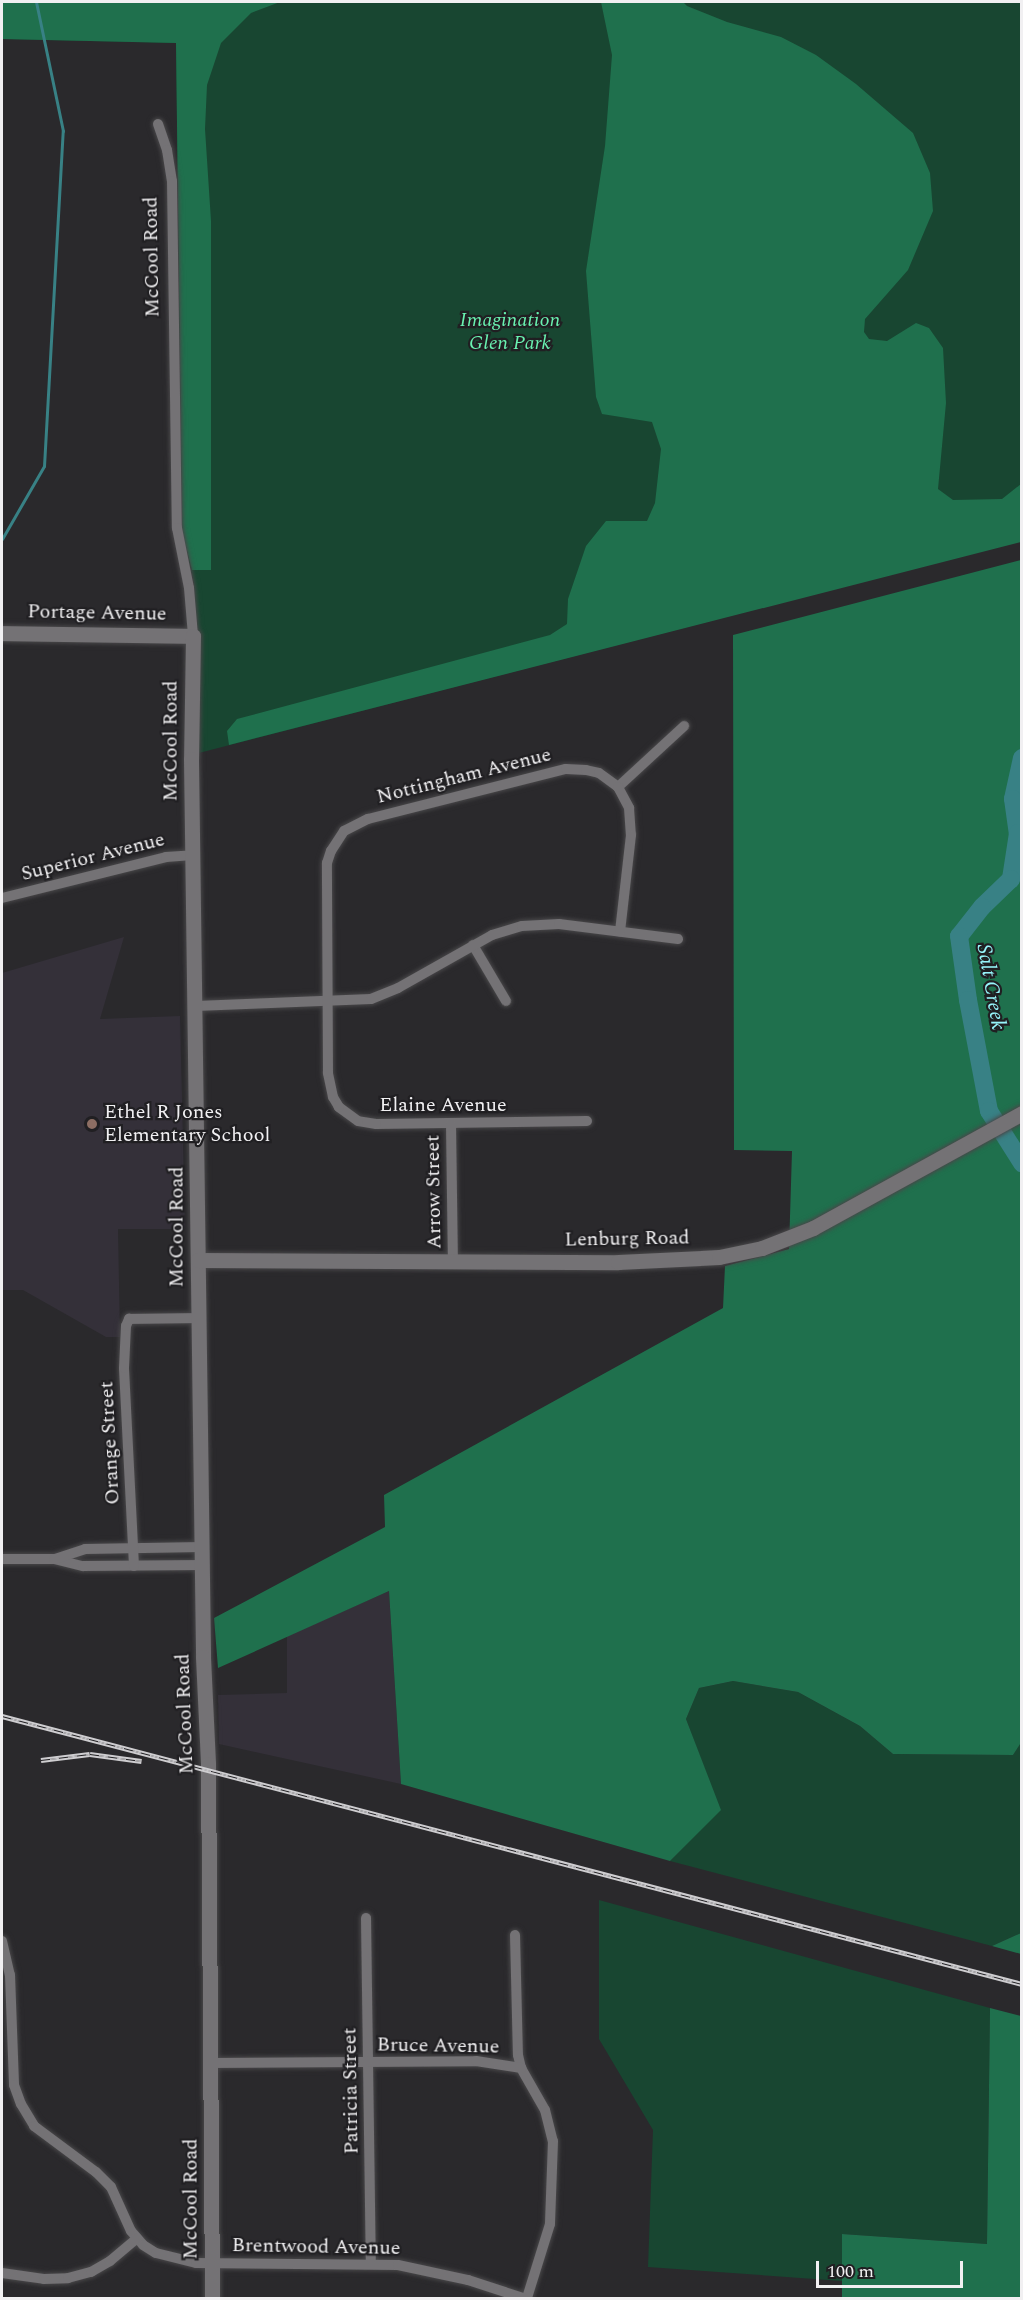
<!DOCTYPE html>
<style>
body{margin:0}
#map{position:relative;width:1023px;height:2300px;overflow:hidden;background:#2a292c;font-family:Spectral,serif}
div>[style]{position:absolute}
.built>*{inset:0;background:#343039}
.green>*{inset:0;background:#184631}
.forest>*{inset:0;background:#1f704d}
.stream>*{height:3px;margin:-1.5px;padding:0 1.5px;transform-origin:1.5px;border-radius:1.5px;background:#388185}
.river>*{height:18px;margin:-9px;padding:0 9px;transform-origin:9px;border-radius:9px;background:#388185}
.roads{filter:drop-shadow(0 0 2px #484749) drop-shadow(0 0 2px #484749)}
.street>*{height:10px;margin:-5px;padding:0 5px;transform-origin:5px;border-radius:5px;background:#747275}
.secondary>*{height:15px;margin:-7.5px;padding:0 7.5px;transform-origin:7.5px;border-radius:7.5px;background:#747275}
.rail>*{height:5px;margin-top:-2.5px;transform-origin:0;background:repeating-linear-gradient(90deg,#201f22 0 9px,#cecdd0 0 18px);box-sizing:border-box;border-block:2px solid #cecdd0}
.dots>*{width:16px;height:16px;translate:-50% -50%;box-sizing:border-box;border:3px solid #201f22;border-radius:50%}
span{translate:-50% -50%;white-space:nowrap;text-align:center;line-height:1.15;-webkit-text-stroke:4.5px #201f22;paint-order:stroke}
.street-label{font-size:20px;color:#f1f0f2}
.park-label{font-size:20px;color:#69f1b0;font-style:italic}
.poi-label{font-size:20px;color:#f1f0f2}
.left{translate:0 -50%;text-align:left}
.water-label{font-size:21px;color:#97f6fb;font-style:italic}
.frame{position:absolute;inset:0;border:3px solid #f1f0f2;pointer-events:none}
.scale{position:absolute;left:816px;top:2261px;width:147px;height:27px;box-sizing:border-box;border:3px solid #f1f0f2;border-top:0;padding-left:8px;font-size:18px;line-height:21px;white-space:nowrap;color:#f1f0f2;-webkit-text-stroke:4px #201f22;paint-order:stroke}
</style>
<div id="map">
<div class="built">
<i style="clip-path:polygon(124px 937px,100px 1019px,180px 1016px,185px 1229px,118px 1229px,120px 1337px,106px 1337px,23px 1290px,2px 1290px,2px 973px)"></i>
<i style="clip-path:polygon(389px 1591px,401px 1784px,219px 1744px,218px 1695px,287px 1693px,287px 1636px)"></i>
</div>
<div class="green">
<i style="clip-path:polygon(2px 2px,1021px 2px,1021px 541px,195px 754px,194px 584px,182px 531px,176px 43px,2px 39px)"></i>
<i style="clip-path:polygon(733px 1681px,798px 1692px,860px 1726px,893px 1754px,1013px 1755px,1021px 1741px,1021px 1933px,992px 1946px,670px 1861px,720px 1810px,686px 1719px,699px 1688px)"></i>
<i style="clip-path:polygon(599px 1900px,990px 2008px,987px 2244px,842px 2234px,842px 2281px,648px 2267px,653px 2130px,599px 2039px)"></i>
</div>
<div class="forest">
<i style="clip-path:polygon(2px 2px,280px 2px,251px 13px,221px 43px,207px 85px,205px 129px,211px 221px,211px 570px,192px 570px,182px 531px,176px 43px,2px 39px)"></i>
<i style="clip-path:polygon(601px 2px,683px 2px,687px 6px,727px 22px,781px 37px,816px 55px,856px 84px,913px 133px,930px 173px,933px 211px,908px 270px,865px 319px,864px 332px,869px 339px,887px 341px,916px 323px,929px 328px,943px 348px,946px 403px,938px 489px,953px 500px,1002px 499px,1021px 484px,1021px 542px,229px 745px,227px 731px,237px 719px,550px 635px,567px 624px,568px 599px,586px 546px,606px 521px,647px 521px,655px 503px,661px 449px,652px 422px,602px 414px,596px 397px,586px 271px,605px 146px,612px 55px)"></i>
<i style="clip-path:polygon(1021px 560px,1022px 1741px,1013px 1755px,893px 1754px,860px 1726px,798px 1692px,733px 1681px,699px 1688px,686px 1719px,721px 1810px,670px 1861px,401px 1784px,389px 1591px,218px 1668px,214px 1618px,385px 1527px,384px 1495px,723px 1308px,725px 1266px,789px 1249px,792px 1151px,734px 1150px,733px 635px)"></i>
<i style="clip-path:polygon(1021px 1933px,1021px 1954px,992px 1946px)"></i>
<i style="clip-path:polygon(990px 2008px,1021px 2016px,1021px 2298px,842px 2298px,842px 2234px,987px 2244px)"></i>
</div>
<div class="stream">
<i style="left:2px;top:539px;width:84px;rotate:-60.1deg"></i>
<i style="left:44px;top:466px;width:336px;rotate:-86.8deg"></i>
<i style="left:63px;top:131px;width:132px;rotate:-101.8deg"></i>
</div>
<div class="river">
<i style="left:1022px;top:758px;width:42px;rotate:102.4deg"></i>
<i style="left:1013px;top:799px;width:34px;rotate:82deg"></i>
<i style="left:1018px;top:833px;width:47px;rotate:98.7deg"></i>
<i style="left:1011px;top:879px;width:40px;rotate:136deg"></i>
<i style="left:982px;top:907px;width:37px;rotate:128deg"></i>
<i style="left:959px;top:936px;width:65px;rotate:82deg"></i>
<i style="left:968px;top:1000px;width:113px;rotate:79.3deg"></i>
<i style="left:989px;top:1111px;width:62px;rotate:57.6deg"></i>
</div>
<div class="roads">
<div class="street">
<i style="left:158px;top:124px;width:28px;rotate:71deg"></i>
<i style="left:167px;top:150px;width:31px;rotate:81deg"></i>
<i style="left:172px;top:181px;width:347px;rotate:89.2deg"></i>
<i style="left:177px;top:528px;width:61px;rotate:78.7deg"></i>
<i style="left:189px;top:588px;width:48px;rotate:85.2deg"></i>
<i style="left:618px;top:787px;width:90px;rotate:-42.7deg"></i>
<i style="left:2px;top:898px;width:169px;rotate:-14deg"></i>
<i style="left:166px;top:857px;width:27px;rotate:-4deg"></i>
<i style="left:473px;top:945px;width:65px;rotate:59.5deg"></i>
<i style="left:196px;top:1006px;width:175px;rotate:-2.3deg"></i>
<i style="left:371px;top:999px;width:29px;rotate:-22deg"></i>
<i style="left:398px;top:988px;width:108px;rotate:-29.4deg"></i>
<i style="left:492px;top:935px;width:31px;rotate:-17deg"></i>
<i style="left:522px;top:926px;width:37px;rotate:-3deg"></i>
<i style="left:559px;top:924px;width:120px;rotate:7.2deg"></i>
<i style="left:587px;top:1121px;width:211px;rotate:179.2deg"></i>
<i style="left:376px;top:1124px;width:18px;rotate:-171deg"></i>
<i style="left:358px;top:1121px;width:24px;rotate:-144deg"></i>
<i style="left:339px;top:1107px;width:12px;rotate:-121deg"></i>
<i style="left:333px;top:1097px;width:25px;rotate:-102deg"></i>
<i style="left:328px;top:1073px;width:210px;rotate:-90.3deg"></i>
<i style="left:327px;top:863px;width:13px;rotate:-72deg"></i>
<i style="left:331px;top:851px;width:24px;rotate:-57deg"></i>
<i style="left:344px;top:831px;width:27px;rotate:-27deg"></i>
<i style="left:368px;top:819px;width:204px;rotate:-14.2deg"></i>
<i style="left:566px;top:769px;width:20px;rotate:3deg"></i>
<i style="left:586px;top:770px;width:13px;rotate:13deg"></i>
<i style="left:599px;top:773px;width:24px;rotate:36deg"></i>
<i style="left:618px;top:787px;width:24px;rotate:62deg"></i>
<i style="left:629px;top:808px;width:27px;rotate:86deg"></i>
<i style="left:631px;top:835px;width:97px;rotate:96.5deg"></i>
<i style="left:451px;top:1124px;width:137px;rotate:89.2deg"></i>
<i style="left:2px;top:1559px;width:52px"></i>
<i style="left:54px;top:1559px;width:30px;rotate:14deg"></i>
<i style="left:83px;top:1566px;width:120px;rotate:-0.5deg"></i>
<i style="left:55px;top:1559px;width:32px;rotate:-18deg"></i>
<i style="left:85px;top:1549px;width:117px;rotate:-1deg"></i>
<i style="left:134px;top:1566px;width:198px;rotate:-92.9deg"></i>
<i style="left:124px;top:1368px;width:42px;rotate:-87.3deg"></i>
<i style="left:126px;top:1326px;width:8px;rotate:-67deg"></i>
<i style="left:129px;top:1319px;width:69px;rotate:-0.8deg"></i>
<i style="left:366px;top:1918px;width:346px;rotate:89.2deg"></i>
<i style="left:515px;top:1935px;width:120px;rotate:88.6deg"></i>
<i style="left:518px;top:2055px;width:13px;rotate:77deg"></i>
<i style="left:521px;top:2068px;width:48px;rotate:60.3deg"></i>
<i style="left:545px;top:2110px;width:32px;rotate:76deg"></i>
<i style="left:553px;top:2141px;width:83px;rotate:92.1deg"></i>
<i style="left:550px;top:2224px;width:77px;rotate:107.3deg"></i>
<i style="left:2px;top:1941px;width:35px;rotate:77deg"></i>
<i style="left:10px;top:1975px;width:110px;rotate:87.9deg"></i>
<i style="left:14px;top:2085px;width:20px;rotate:70deg"></i>
<i style="left:21px;top:2104px;width:26px;rotate:59deg"></i>
<i style="left:34px;top:2126px;width:77px;rotate:36.6deg"></i>
<i style="left:96px;top:2172px;width:21px;rotate:45deg"></i>
<i style="left:111px;top:2187px;width:48px;rotate:65.6deg"></i>
<i style="left:131px;top:2231px;width:18px;rotate:49deg"></i>
<i style="left:143px;top:2245px;width:15px;rotate:32deg"></i>
<i style="left:156px;top:2253px;width:41px;rotate:14deg"></i>
<i style="left:196px;top:2263px;width:202px;rotate:0.6deg"></i>
<i style="left:398px;top:2265px;width:72px;rotate:12.1deg"></i>
<i style="left:468px;top:2280px;width:58px;rotate:18.1deg"></i>
<i style="left:211px;top:2063px;width:265px;rotate:-0.4deg"></i>
<i style="left:476px;top:2061px;width:46px;rotate:8.8deg"></i>
<i style="left:2px;top:2273px;width:42px;rotate:8.1deg"></i>
<i style="left:44px;top:2279px;width:24px;rotate:-2deg"></i>
<i style="left:68px;top:2278px;width:24px;rotate:-15deg"></i>
<i style="left:91px;top:2272px;width:22px;rotate:-30deg"></i>
<i style="left:110px;top:2261px;width:35px;rotate:-40deg"></i>
</div>
<div class="secondary">
<i style="left:2px;top:633px;width:191px;rotate:0.9deg"></i>
<i style="left:193px;top:636px;width:123px;rotate:90.9deg"></i>
<i style="left:191px;top:759px;width:898px;rotate:89.23deg"></i>
<i style="left:203px;top:1657px;width:107px;rotate:87.3deg"></i>
<i style="left:208px;top:1764px;width:534px;rotate:89.57deg"></i>
<i style="left:198px;top:1260px;width:420px;rotate:0.3deg"></i>
<i style="left:618px;top:1262px;width:101px;rotate:-2.8deg"></i>
<i style="left:719px;top:1257px;width:44px;rotate:-11.8deg"></i>
<i style="left:762px;top:1248px;width:55px;rotate:-21.4deg"></i>
<i style="left:813px;top:1228px;width:239px;rotate:-28.8deg"></i>
</div>
</div>
<div class="rail">
<i style="left:2px;top:1716px;width:1055px;rotate:14.72deg"></i>
<i style="left:41px;top:1760px;width:49px;rotate:-7deg"></i>
<i style="left:90px;top:1754px;width:52px;rotate:7.7deg"></i>
</div>
<div class="dots">
<i style="left:92px;top:1124px;background:#8d6e63"></i>
</div>
<div class="street-label">
<span style="left:152px;top:257px;rotate:-91deg">McCool Road</span>
<span style="left:97px;top:613px;rotate:1deg">Portage Avenue</span>
<span style="left:171px;top:741px;rotate:-90deg">McCool Road</span>
<span style="left:464px;top:776px;rotate:-14deg">Nottingham Avenue</span>
<span style="left:93px;top:857px;rotate:-14deg">Superior Avenue</span>
<span style="left:443px;top:1105px">Elaine Avenue</span>
<span style="left:434px;top:1192px;rotate:-91deg">Arrow Street</span>
<span style="left:177px;top:1227px;rotate:-90deg">McCool Road</span>
<span style="left:627px;top:1239px;rotate:-1deg">Lenburg Road</span>
<span style="left:110px;top:1443px;rotate:-93deg">Orange Street</span>
<span style="left:185px;top:1714px;rotate:-92deg">McCool Road</span>
<span style="left:438px;top:2046px;rotate:1deg">Bruce Avenue</span>
<span style="left:351px;top:2091px;rotate:-91deg">Patricia Street</span>
<span style="left:191px;top:2199px;rotate:-90deg">McCool Road</span>
<span style="left:316px;top:2247px;rotate:1deg">Brentwood Avenue</span>
</div>
<div class="park-label">
<span style="left:510px;top:332px">Imagination<br>Glen Park</span>
</div>
<div class="poi-label">
<span class="left" style="left:104px;top:1124px">Ethel R Jones<br>Elementary School</span>
</div>
<div class="water-label">
<span style="left:991px;top:987px;rotate:80deg">Salt Creek</span>
</div>
<div class="frame"></div>
<div class="scale">100 m</div>
</div>
